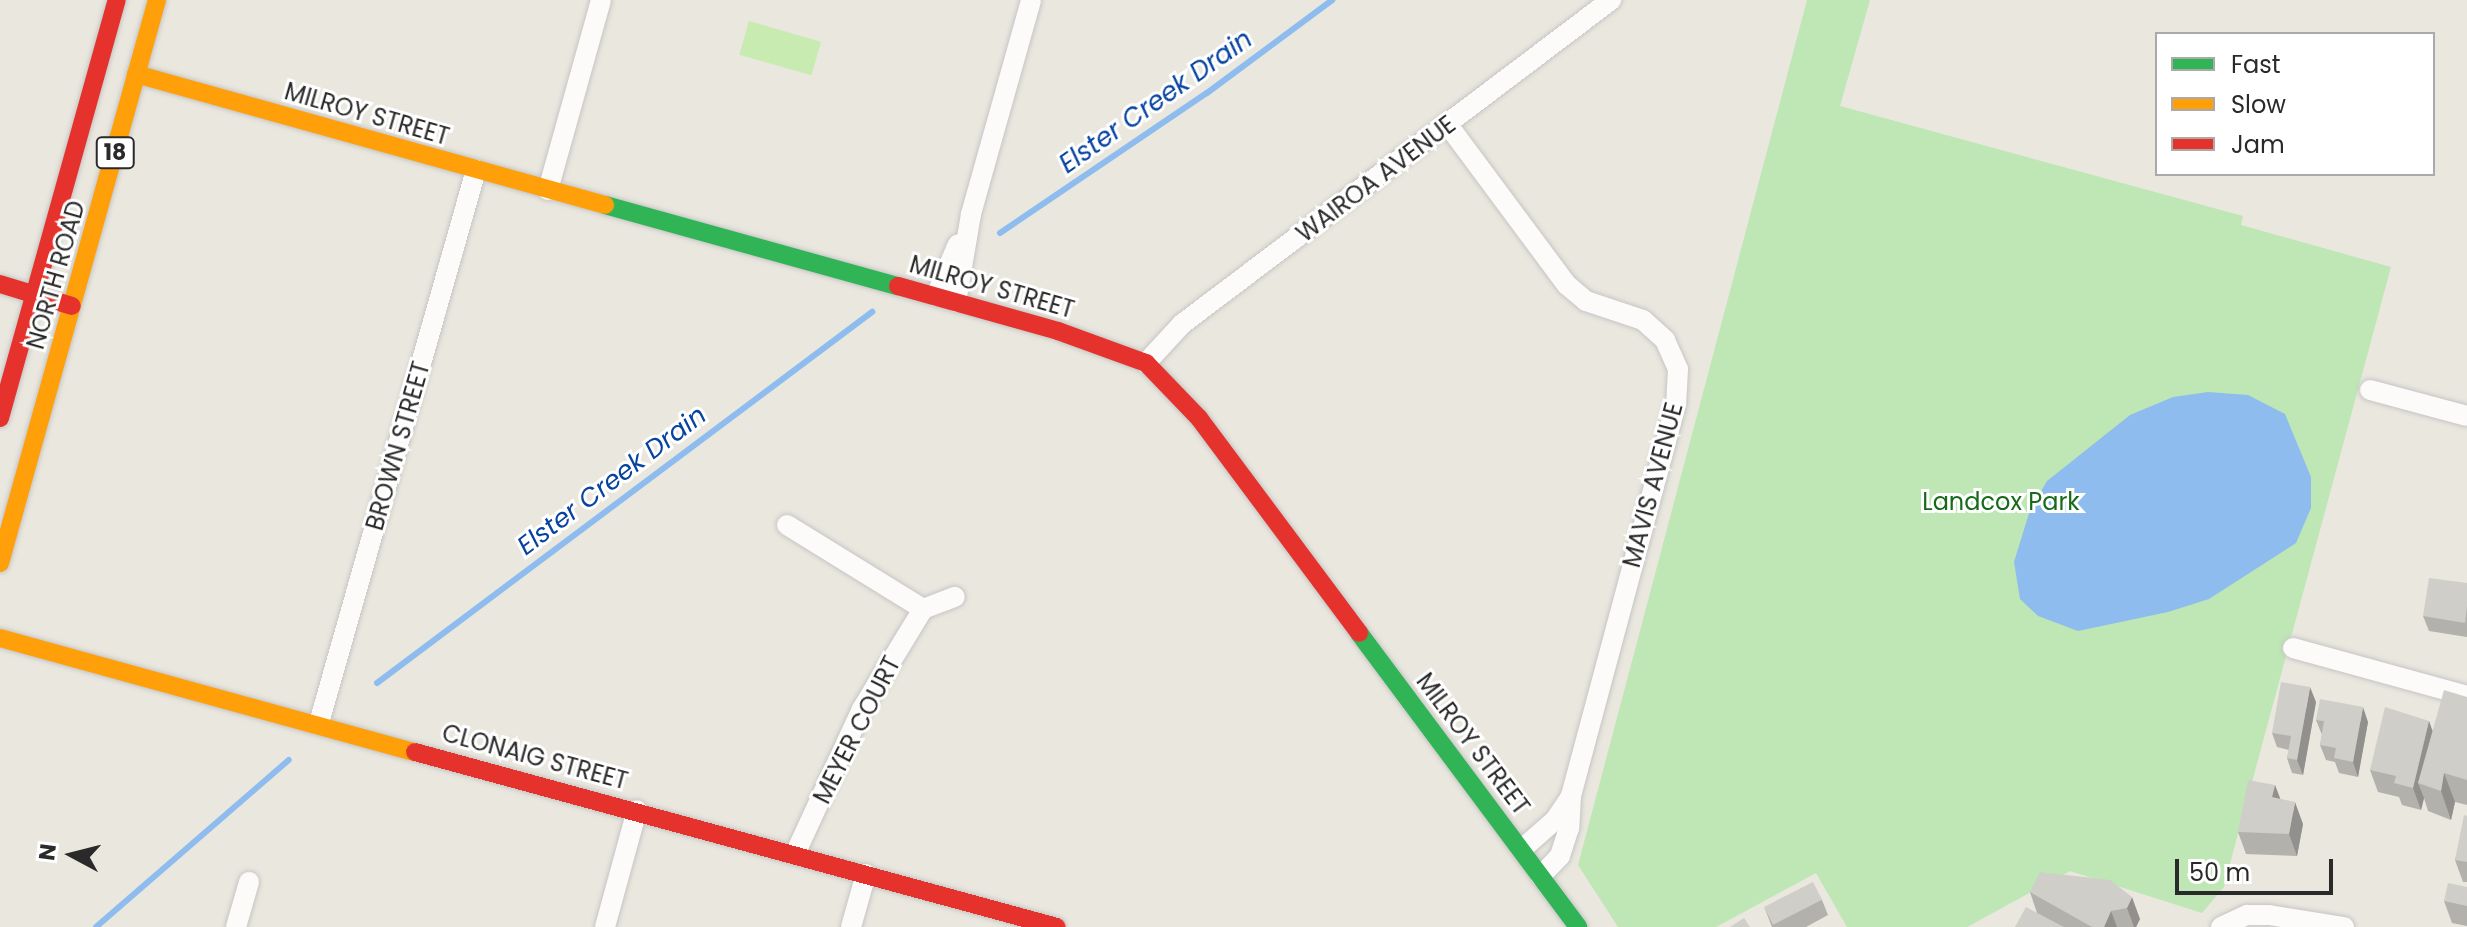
<!DOCTYPE html>
<style>
body{margin:0}
#map{position:relative;width:2467px;height:927px;overflow:hidden;background:#e9e7de;font-family:Poppins,sans-serif}
div>[style]{position:absolute}
.green>*{inset:0;background:#bee7b5}
.pitch>*{inset:0;background:#c8ebb2;transform-origin:0 0}
.water>*{inset:0;background:#8ebcee}
.stream>*{height:6px;margin:-3px;padding:0 3px;transform-origin:3px;border-radius:3px;background:#8ebcee}
.roads{filter:drop-shadow(0 0 2px #c6c5c4) drop-shadow(0 0 2px #c6c5c4)}
.street>*{height:20px;margin:-10px;padding:0 10px;transform-origin:10px;border-radius:10px;background:#fcfbfa}
.fast>*{height:18px;margin:-9px;padding:0 9px;transform-origin:9px;border-radius:9px;background:#30b455}
.slow>*{height:18px;margin:-9px;padding:0 9px;transform-origin:9px;border-radius:9px;background:#ff9f0a}
.jam>*{height:18px;margin:-9px;padding:0 9px;transform-origin:9px;border-radius:9px;background:#e5322d}
.wall>*{inset:0;background:#b2b1ac}
.shaded-wall>*{inset:0;background:#91908c}
.building>*{inset:0;background:#cfcec8;transform-origin:0 0}
span{translate:-50% -50%;white-space:nowrap;text-align:center;line-height:1.15;-webkit-text-stroke:6px #fff;paint-order:stroke}
.shield-label span{padding:2px 6px;background:#fff;border:2px solid;border-radius:6px;-webkit-text-stroke-width:0}
.shield-label{font-size:22px;color:#2a2a2a;font-weight:700}
.street-label{font-size:24px;color:#2a2a2a}
.park-label{font-size:24px;color:#166a1a}
.water-label{font-size:26px;color:#0643a1;font-style:italic}
.legend{position:absolute;left:2155px;top:32px;width:280px;height:144px;box-sizing:border-box;background:#fff;border:2px solid #aaa;margin:0;padding:10px 14px;list-style:none;font-size:24px;color:#2a2a2a}
.legend li{display:flex;align-items:center;gap:16px;height:40px}
.legend b{width:40px;border:2px solid #aaa}
.north{position:absolute;left:32px;top:815px;width:80px;height:80px;-webkit-text-stroke:6px #fff;paint-order:stroke;rotate:277deg;font-size:22px;font-weight:700;line-height:32px;text-align:center;color:#2a2a2a}
.north::after{content:'';display:block;margin:auto;width:28px;height:36px;background:#2a2a2a;clip-path:polygon(50% 0,100% 100%,50% 72%,0 100%)}
.scale{position:absolute;left:2175px;top:859px;width:158px;height:36px;box-sizing:border-box;border:4px solid #2a2a2a;border-top:0;padding-left:10px;font-size:24px;line-height:28px;white-space:nowrap;color:#2a2a2a;-webkit-text-stroke:6px #fff;paint-order:stroke}
</style>
<div id="map">
<div class="green">
<i style="clip-path:polygon(1807px 0,1870px 0,1840px 106px,2243px 216px,2241px 225px,2391px 267px,2228px 871px,2224px 887px,2202px 913px,2070px 871px,1967px 927px,1847px 927px,1816px 873px,1716px 927px,1618px 927px,1578px 865px)"></i>
</div>
<div class="pitch">
<i style="left:749px;top:21px;width:75px;height:35px;rotate:16deg"></i>
</div>
<div class="water">
<i style="clip-path:polygon(2208px 392px,2248px 395px,2285px 414px,2311px 477px,2311px 508px,2296px 543px,2209px 599px,2168px 612px,2078px 631px,2038px 616px,2020px 599px,2014px 562px,2030px 510px,2047px 481px,2130px 415px,2173px 397px)"></i>
</div>
<div class="stream">
<i style="left:1000px;top:233px;width:250px;rotate:-34.1deg"></i>
<i style="left:1207px;top:93px;width:156px;rotate:-36.6deg"></i>
<i style="left:377px;top:683px;width:619px;rotate:-36.85deg"></i>
<i style="left:96px;top:927px;width:255px;rotate:-40.9deg"></i>
</div>
<div class="roads">
<div class="street">
<i style="left:1448px;top:125px;width:199px;rotate:53.4deg"></i>
<i style="left:1567px;top:285px;width:25px;rotate:40deg"></i>
<i style="left:1586px;top:301px;width:60px;rotate:18.4deg"></i>
<i style="left:1643px;top:320px;width:30px;rotate:42deg"></i>
<i style="left:1665px;top:340px;width:32px;rotate:66deg"></i>
<i style="left:1678px;top:369px;width:35px;rotate:93deg"></i>
<i style="left:1676px;top:404px;width:405px;rotate:105deg"></i>
<i style="left:1571px;top:795px;width:33px;rotate:93deg"></i>
<i style="left:1569px;top:828px;width:29px;rotate:108deg"></i>
<i style="left:1560px;top:856px;width:28px;rotate:134deg"></i>
<i style="left:548px;top:190px;width:197px;rotate:-74.4deg"></i>
<i style="left:936px;top:296px;width:56px;rotate:-67.1deg"></i>
<i style="left:956px;top:302px;width:89px;rotate:-80.3deg"></i>
<i style="left:971px;top:214px;width:222px;rotate:-74.3deg"></i>
<i style="left:1146px;top:363px;width:53px;rotate:-47.3deg"></i>
<i style="left:1182px;top:324px;width:538px;rotate:-37.06deg"></i>
<i style="left:2370px;top:390px;width:100px;rotate:15deg"></i>
<i style="left:787px;top:525px;width:160px;rotate:31.7deg"></i>
<i style="left:2293px;top:648px;width:180px;rotate:15.4deg"></i>
<i style="left:319px;top:723px;width:575px;rotate:-74.15deg"></i>
<i style="left:1522px;top:849px;width:44px;rotate:-41.3deg"></i>
<i style="left:1555px;top:820px;width:25px;rotate:-56deg"></i>
<i style="left:795px;top:854px;width:160px;rotate:-65.2deg"></i>
<i style="left:862px;top:709px;width:117px;rotate:-58.6deg"></i>
<i style="left:923px;top:609px;width:34px;rotate:-21deg"></i>
<i style="left:236px;top:927px;width:47px;rotate:-73.9deg"></i>
<i style="left:605px;top:927px;width:121px;rotate:-74.7deg"></i>
<i style="left:851px;top:927px;width:55px;rotate:-74.2deg"></i>
<i style="left:2221px;top:927px;width:29px;rotate:-25deg"></i>
<i style="left:2247px;top:915px;width:22px"></i>
<i style="left:2269px;top:915px;width:76px;rotate:9.1deg"></i>
</div>
<div class="fast">
<i style="left:605px;top:205px;width:304px;rotate:15.5deg"></i>
<i style="left:1359px;top:633px;width:367px;rotate:53.3deg"></i>
</div>
<div class="slow">
<i style="left:136px;top:74px;width:487px;rotate:15.6deg"></i>
<i style="left:0;top:563px;width:584px;rotate:-74.42deg"></i>
<i style="left:0;top:638px;width:430px;rotate:15.4deg"></i>
</div>
<div class="jam">
<i style="left:0;top:284px;width:75px;rotate:17deg"></i>
<i style="left:898px;top:286px;width:166px;rotate:15.7deg"></i>
<i style="left:1058px;top:331px;width:94px;rotate:20deg"></i>
<i style="left:1146px;top:363px;width:76px;rotate:46.1deg"></i>
<i style="left:1199px;top:418px;width:268px;rotate:53.3deg"></i>
<i style="left:0;top:418px;width:434px;rotate:-74.4deg"></i>
<i style="left:415px;top:752px;width:665px;rotate:15.25deg"></i>
</div>
</div>
<div class="wall">
<i style="clip-path:polygon(2467px 583px,2467px 637px,2429px 631px,2423px 616px)"></i>
<i style="clip-path:polygon(2467px 697px,2467px 805px,2455px 802px,2451px 820px,2428px 811px,2424px 798px,2421px 810px,2402px 805px,2399px 797px,2378px 792px,2370px 770px,2429px 721px,2432px 731px)"></i>
<i style="clip-path:polygon(2316px 702px,2303px 775px,2292px 773px,2287px 758px,2289px 750px,2277px 747px,2272px 733px)"></i>
<i style="clip-path:polygon(2316px 720px,2368px 722px,2358px 777px,2339px 773px,2335px 762px,2326px 760px,2320px 745px,2322px 735px)"></i>
<i style="clip-path:polygon(2275px 785px,2280px 799px,2303px 824px,2297px 856px,2246px 854px,2238px 832px)"></i>
<i style="clip-path:polygon(2467px 816px,2467px 882px,2463px 882px,2455px 860px)"></i>
<i style="clip-path:polygon(2110px 880px,2140px 919px,2136px 927px,2015px 927px,2037px 913px,2030px 892px)"></i>
<i style="clip-path:polygon(2467px 887px,2467px 926px,2452px 923px,2444px 901px)"></i>
<i style="clip-path:polygon(1822px 900px,1828px 915px,1806px 927px,1772px 927px,1765px 909px)"></i>
</div>
<div class="shaded-wall">
<i style="clip-path:polygon(2310px 687px,2316px 702px,2303px 775px,2297px 760px)"></i>
<i style="clip-path:polygon(2363px 707px,2368px 722px,2358px 777px,2353px 762px)"></i>
<i style="clip-path:polygon(2429px 721px,2437px 743px,2418px 783px,2424px 798px,2421px 810px,2413px 788px)"></i>
<i style="clip-path:polygon(2444px 773px,2455px 802px,2451px 820px,2441px 791px)"></i>
<i style="clip-path:polygon(2275px 785px,2283px 806px,2272px 797px)"></i>
<i style="clip-path:polygon(2295px 802px,2303px 824px,2297px 856px,2289px 834px)"></i>
<i style="clip-path:polygon(2132px 897px,2140px 919px,2136px 927px,2134px 927px,2127px 908px)"></i>
<i style="clip-path:polygon(2111px 911px,2117px 927px,2104px 927px)"></i>
</div>
<div class="building">
<i style="clip-path:polygon(2429px 578px,2467px 583px,2467px 606px,2465px 623px,2423px 616px)"></i>
<i style="clip-path:polygon(2281px 682px,2310px 687px,2297px 760px,2287px 758px,2291px 736px,2272px 733px)"></i>
<i style="clip-path:polygon(2444px 690px,2467px 697px,2467px 780px,2444px 773px,2441px 791px,2418px 783px)"></i>
<i style="clip-path:polygon(2320px 699px,2363px 707px,2353px 762px,2334px 758px,2336px 748px,2320px 745px,2324px 721px,2316px 720px)"></i>
<i style="clip-path:polygon(2385px 707px,2429px 721px,2413px 788px,2394px 783px,2396px 776px,2370px 770px)"></i>
<i style="clip-path:polygon(2248px 780px,2275px 785px,2272px 797px,2295px 802px,2289px 834px,2238px 832px)"></i>
<i style="clip-path:polygon(2464px 815px,2467px 816px,2467px 862px,2455px 860px)"></i>
<i style="clip-path:polygon(2040px 872px,2110px 880px,2132px 897px,2127px 908px,2111px 911px,2104px 927px,2092px 927px,2030px 892px)"></i>
<i style="left:1813px;top:882px;width:20px;height:55px;rotate:63deg"></i>
<i style="clip-path:polygon(2448px 883px,2467px 887px,2467px 906px,2444px 901px)"></i>
<i style="clip-path:polygon(2026px 907px,2064px 927px,2015px 927px)"></i>
<i style="clip-path:polygon(1744px 918px,1750px 927px,1730px 927px)"></i>
</div>
<div class="shield-label">
<span style="left:115px;top:153px">18</span>
</div>
<div class="street-label">
<span style="left:367px;top:114px;rotate:16deg">MILROY STREET</span>
<span style="left:1376px;top:179px;rotate:-37deg">WAIROA AVENUE</span>
<span style="left:56px;top:275px;rotate:-74deg">NORTH ROAD</span>
<span style="left:992px;top:287px;rotate:16deg">MILROY STREET</span>
<span style="left:398px;top:446px;rotate:-74deg">BROWN STREET</span>
<span style="left:1653px;top:485px;rotate:-75deg">MAVIS AVENUE</span>
<span style="left:857px;top:730px;rotate:-63deg">MEYER COURT</span>
<span style="left:1473px;top:744px;rotate:53deg">MILROY STREET</span>
<span style="left:535px;top:757px;rotate:15deg">CLONAIG STREET</span>
</div>
<div class="park-label">
<span style="left:2001px;top:502px">Landcox Park</span>
</div>
<div class="water-label">
<span style="left:1156px;top:102px;rotate:-35deg">Elster Creek Drain</span>
<span style="left:612px;top:481px;rotate:-37deg">Elster Creek Drain</span>
</div>
<ul class="legend">
<li><b style="height:10px;background:#30b455"></b>Fast</li>
<li><b style="height:10px;background:#ff9f0a"></b>Slow</li>
<li><b style="height:10px;background:#e5322d"></b>Jam</li>
</ul>
<div class="north">N</div>
<div class="scale">50 m</div>
</div>
